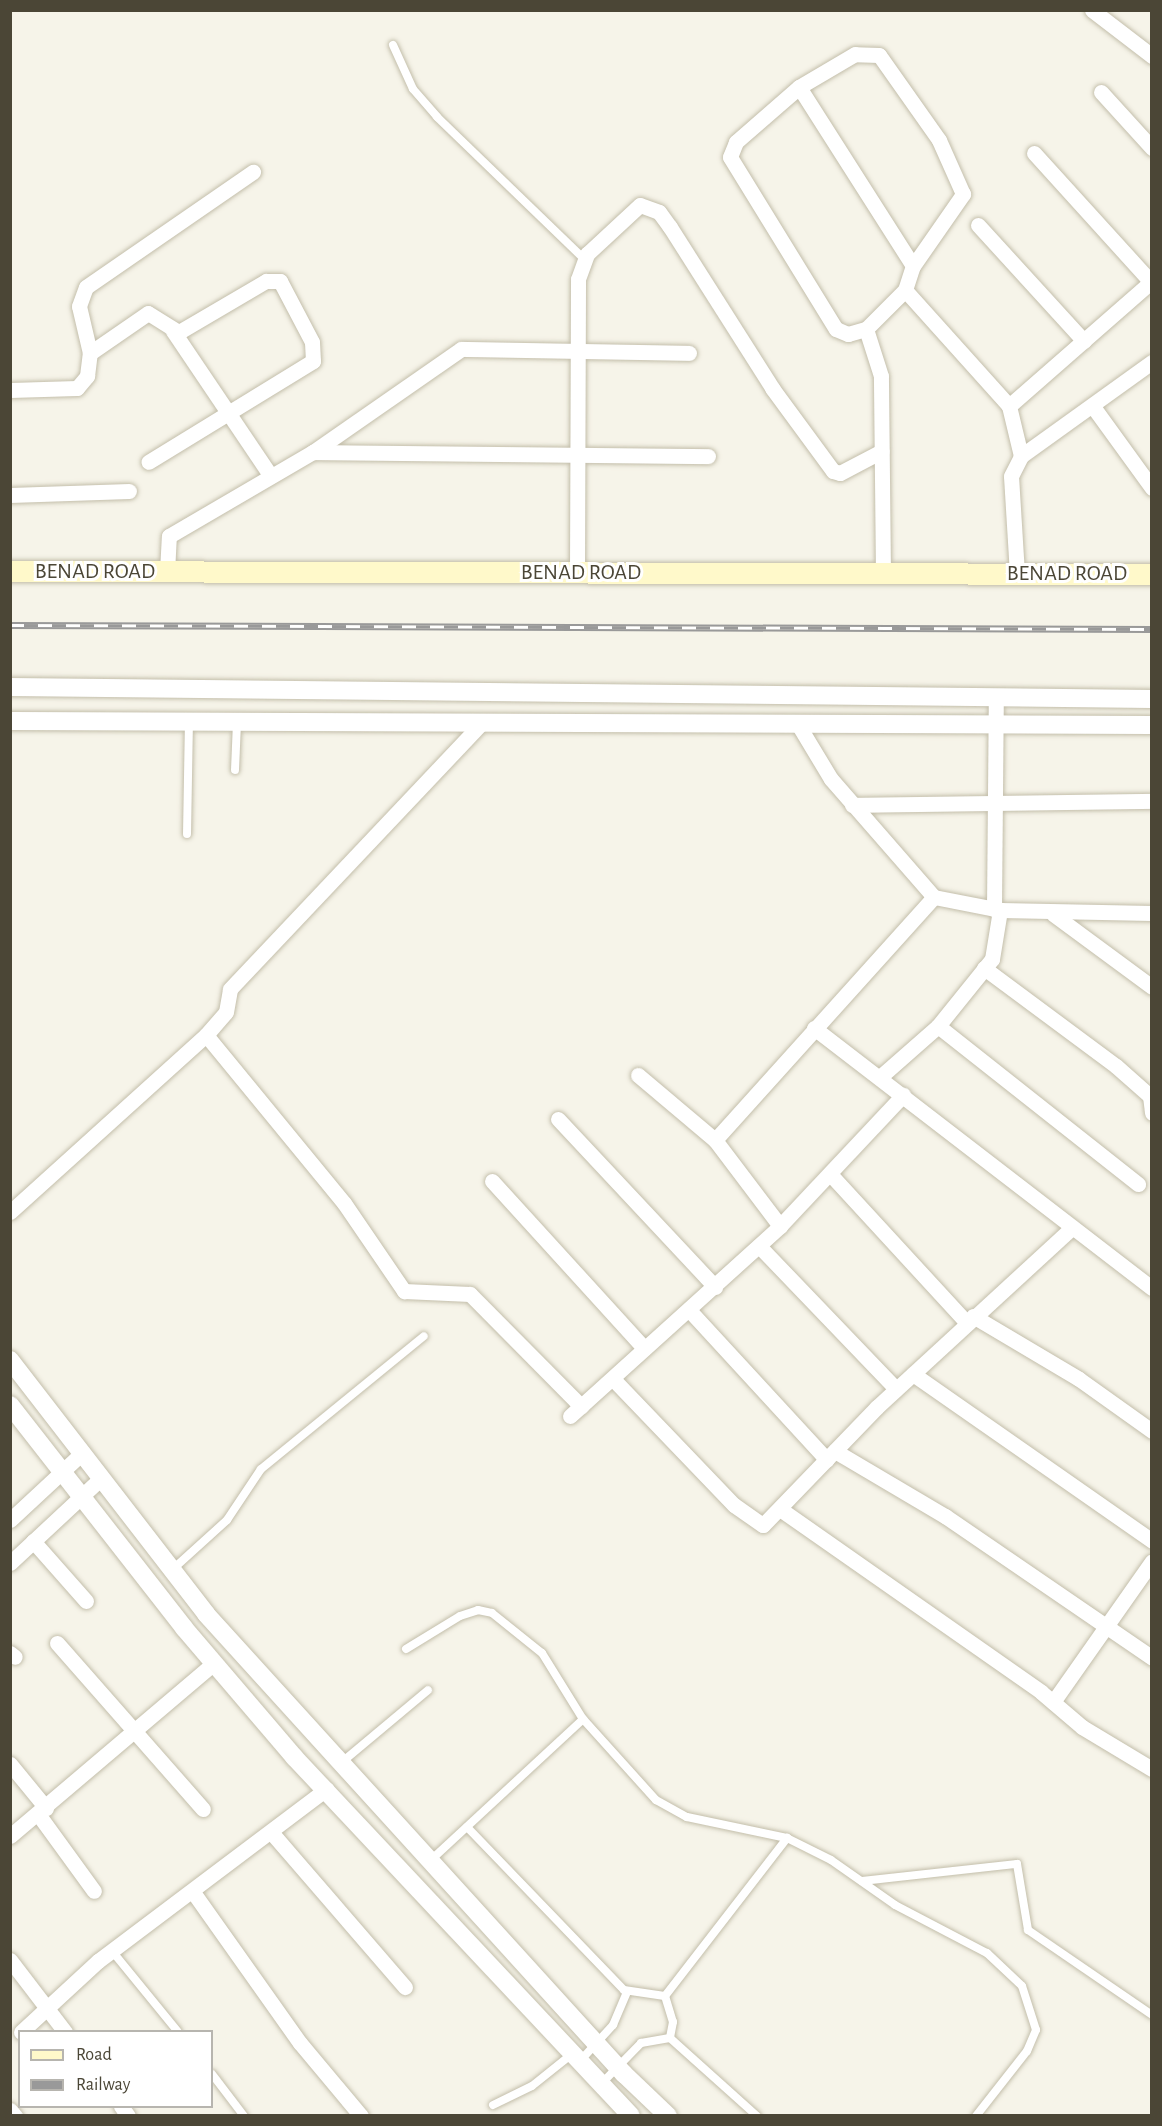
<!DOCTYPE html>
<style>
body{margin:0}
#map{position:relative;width:1162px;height:2126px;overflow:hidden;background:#f6f4e9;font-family:"Alegreya Sans",sans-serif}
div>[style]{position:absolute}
.roads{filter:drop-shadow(0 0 2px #c3beaa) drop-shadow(0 0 2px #c3beaa)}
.service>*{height:8px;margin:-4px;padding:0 4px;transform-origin:4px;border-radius:4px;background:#fff}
.minor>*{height:15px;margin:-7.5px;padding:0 7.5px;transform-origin:7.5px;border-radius:7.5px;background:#fff}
.tertiary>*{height:18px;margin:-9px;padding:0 9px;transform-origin:9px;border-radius:9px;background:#fff}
.secondary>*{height:21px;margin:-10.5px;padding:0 10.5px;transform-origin:10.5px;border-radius:10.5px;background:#fff9ca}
.rail>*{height:7px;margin-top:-3.5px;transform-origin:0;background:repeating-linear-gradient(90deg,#fff 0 14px,#999 0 28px);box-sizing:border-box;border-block:2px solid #999}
span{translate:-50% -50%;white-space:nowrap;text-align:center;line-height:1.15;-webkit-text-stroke:6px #fff;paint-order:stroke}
.street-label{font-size:22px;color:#4b4636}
.frame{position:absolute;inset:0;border:12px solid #4b4636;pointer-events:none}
.legend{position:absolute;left:18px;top:2030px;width:195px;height:78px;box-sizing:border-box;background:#fff;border:2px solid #b7b5af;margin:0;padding:8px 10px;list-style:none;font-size:18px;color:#4b4636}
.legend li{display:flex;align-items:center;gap:12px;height:30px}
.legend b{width:30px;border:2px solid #b7b5af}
</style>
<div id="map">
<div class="roads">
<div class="service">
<i style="left:393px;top:45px;width:48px;rotate:65.6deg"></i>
<i style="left:413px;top:89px;width:37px;rotate:49deg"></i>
<i style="left:437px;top:117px;width:204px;rotate:44deg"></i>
<i style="left:235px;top:770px;width:47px;rotate:-87.6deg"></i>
<i style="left:187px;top:834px;width:111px;rotate:-89deg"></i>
<i style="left:173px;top:1569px;width:73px;rotate:-42.2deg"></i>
<i style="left:227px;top:1520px;width:61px;rotate:-56.3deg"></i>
<i style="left:261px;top:1469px;width:210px;rotate:-39.2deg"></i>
<i style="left:406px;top:1649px;width:63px;rotate:-31.4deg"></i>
<i style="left:460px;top:1616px;width:19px;rotate:-18deg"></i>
<i style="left:478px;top:1610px;width:14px;rotate:12deg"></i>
<i style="left:492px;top:1613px;width:64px;rotate:38.7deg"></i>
<i style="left:542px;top:1653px;width:78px;rotate:58.2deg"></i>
<i style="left:583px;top:1719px;width:109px;rotate:48deg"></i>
<i style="left:656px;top:1800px;width:35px;rotate:29deg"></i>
<i style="left:687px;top:1817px;width:102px;rotate:11.9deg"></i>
<i style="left:787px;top:1838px;width:49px;rotate:26.6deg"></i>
<i style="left:831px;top:1860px;width:78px;rotate:35.1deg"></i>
<i style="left:895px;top:1905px;width:104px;rotate:27.6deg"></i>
<i style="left:987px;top:1953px;width:48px;rotate:43.3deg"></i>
<i style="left:1022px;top:1986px;width:46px;rotate:72.3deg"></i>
<i style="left:1036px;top:2030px;width:23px;rotate:113deg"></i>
<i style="left:1027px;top:2051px;width:83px;rotate:128.1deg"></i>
<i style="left:342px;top:1762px;width:112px;rotate:-39.9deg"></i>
<i style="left:467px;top:1827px;width:226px;rotate:46.1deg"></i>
<i style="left:624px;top:1990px;width:41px;rotate:8.3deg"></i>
<i style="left:665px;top:1996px;width:27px;rotate:73deg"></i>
<i style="left:673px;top:2022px;width:16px;rotate:101deg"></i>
<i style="left:432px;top:1859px;width:206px;rotate:-42.8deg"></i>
<i style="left:862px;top:1881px;width:156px;rotate:-6.3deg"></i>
<i style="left:1017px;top:1864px;width:67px;rotate:80.5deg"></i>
<i style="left:1028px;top:1930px;width:150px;rotate:34.4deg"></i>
<i style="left:112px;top:1951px;width:104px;rotate:50.8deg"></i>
<i style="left:665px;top:1996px;width:200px;rotate:-52.3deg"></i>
<i style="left:670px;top:2038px;width:117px;rotate:41.9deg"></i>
<i style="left:580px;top:2061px;width:49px;rotate:-47.5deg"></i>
<i style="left:613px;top:2025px;width:36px;rotate:-67deg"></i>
<i style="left:212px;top:2074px;width:53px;rotate:52.7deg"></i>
<i style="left:602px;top:2083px;width:56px;rotate:-45.7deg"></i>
<i style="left:641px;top:2043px;width:29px;rotate:-10deg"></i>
<i style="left:493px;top:2105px;width:43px;rotate:-26deg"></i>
<i style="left:532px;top:2086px;width:51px;rotate:-38.7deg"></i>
</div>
<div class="minor">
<i style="left:1092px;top:10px;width:76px;rotate:37.5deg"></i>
<i style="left:799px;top:87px;width:84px;rotate:138.9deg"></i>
<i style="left:736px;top:142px;width:16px;rotate:112deg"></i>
<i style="left:730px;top:157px;width:202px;rotate:58.4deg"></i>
<i style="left:836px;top:329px;width:13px;rotate:23deg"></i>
<i style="left:848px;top:334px;width:19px;rotate:-16deg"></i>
<i style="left:1101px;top:92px;width:76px;rotate:47.7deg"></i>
<i style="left:1034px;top:153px;width:174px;rotate:47.8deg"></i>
<i style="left:978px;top:225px;width:157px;rotate:47.6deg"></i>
<i style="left:905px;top:290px;width:156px;rotate:48.1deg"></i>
<i style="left:1009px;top:406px;width:51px;rotate:76.5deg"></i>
<i style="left:173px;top:331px;width:174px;rotate:56deg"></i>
<i style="left:90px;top:353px;width:48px;rotate:-103.2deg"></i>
<i style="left:79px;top:306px;width:20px;rotate:-70deg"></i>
<i style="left:86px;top:287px;width:203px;rotate:-34.6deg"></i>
<i style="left:10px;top:390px;width:67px;rotate:-1.7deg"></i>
<i style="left:77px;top:388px;width:16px;rotate:-50deg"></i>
<i style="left:87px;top:376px;width:23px;rotate:-83deg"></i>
<i style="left:90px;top:353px;width:70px;rotate:-34.6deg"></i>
<i style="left:148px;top:313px;width:36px;rotate:32deg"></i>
<i style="left:179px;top:332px;width:101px;rotate:-30.4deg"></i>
<i style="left:266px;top:281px;width:14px"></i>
<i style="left:280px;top:281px;width:69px;rotate:62.3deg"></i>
<i style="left:312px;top:342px;width:19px;rotate:87deg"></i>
<i style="left:313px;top:361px;width:193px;rotate:148.5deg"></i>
<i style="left:1009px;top:406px;width:190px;rotate:-41.2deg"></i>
<i style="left:1094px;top:408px;width:99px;rotate:54.1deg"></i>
<i style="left:313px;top:452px;width:395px;rotate:0.6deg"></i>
<i style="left:10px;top:495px;width:119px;rotate:-1.9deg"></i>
<i style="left:167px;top:572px;width:36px;rotate:-87deg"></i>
<i style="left:169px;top:536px;width:167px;rotate:-30.3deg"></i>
<i style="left:313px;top:452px;width:180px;rotate:-34.8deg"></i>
<i style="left:461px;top:349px;width:228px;rotate:1deg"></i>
<i style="left:577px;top:573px;width:294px;rotate:-89.8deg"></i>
<i style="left:578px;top:279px;width:27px;rotate:-70deg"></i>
<i style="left:587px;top:254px;width:72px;rotate:-42.8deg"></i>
<i style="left:640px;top:205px;width:20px;rotate:20deg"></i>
<i style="left:659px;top:212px;width:19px;rotate:54deg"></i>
<i style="left:670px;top:227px;width:191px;rotate:57.6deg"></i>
<i style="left:772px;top:388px;width:103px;rotate:53.7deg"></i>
<i style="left:833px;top:471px;width:7px;rotate:16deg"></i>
<i style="left:840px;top:473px;width:47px;rotate:-27.6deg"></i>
<i style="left:883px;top:574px;width:198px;rotate:-90.6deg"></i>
<i style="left:881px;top:376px;width:49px;rotate:-107.7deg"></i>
<i style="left:866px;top:329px;width:55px;rotate:-45deg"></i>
<i style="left:905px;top:290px;width:25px;rotate:-72deg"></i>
<i style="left:913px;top:266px;width:88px;rotate:-55.2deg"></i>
<i style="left:963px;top:194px;width:59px;rotate:-114deg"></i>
<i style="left:939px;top:140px;width:104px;rotate:-125.2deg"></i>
<i style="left:879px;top:55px;width:24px;rotate:-178deg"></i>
<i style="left:855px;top:54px;width:65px;rotate:149.5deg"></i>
<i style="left:799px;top:87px;width:212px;rotate:57.5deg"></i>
<i style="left:1017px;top:574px;width:98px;rotate:-93.5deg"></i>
<i style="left:1011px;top:476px;width:22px;rotate:-63deg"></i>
<i style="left:1021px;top:456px;width:161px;rotate:-35.7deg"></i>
<i style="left:799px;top:726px;width:62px;rotate:58.9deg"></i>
<i style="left:831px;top:779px;width:157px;rotate:48.9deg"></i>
<i style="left:934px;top:897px;width:67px;rotate:11.1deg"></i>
<i style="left:1000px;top:910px;width:152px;rotate:1.1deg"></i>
<i style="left:852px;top:805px;width:300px;rotate:-0.8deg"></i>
<i style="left:994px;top:909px;width:211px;rotate:-89.5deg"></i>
<i style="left:1053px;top:914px;width:123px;rotate:36.4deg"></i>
<i style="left:984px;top:968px;width:164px;rotate:36.6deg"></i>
<i style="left:1116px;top:1066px;width:45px;rotate:41.4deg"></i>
<i style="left:1150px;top:1096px;width:17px;rotate:83deg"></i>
<i style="left:938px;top:1026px;width:255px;rotate:38.3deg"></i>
<i style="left:814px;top:1028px;width:426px;rotate:37.6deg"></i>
<i style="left:206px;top:1035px;width:217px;rotate:50.6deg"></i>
<i style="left:344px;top:1203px;width:107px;rotate:55.7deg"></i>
<i style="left:404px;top:1291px;width:66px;rotate:2.6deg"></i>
<i style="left:470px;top:1294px;width:158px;rotate:45.3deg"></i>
<i style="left:638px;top:1075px;width:101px;rotate:40.2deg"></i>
<i style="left:715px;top:1140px;width:327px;rotate:-48deg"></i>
<i style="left:880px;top:1077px;width:77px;rotate:-41.3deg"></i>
<i style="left:938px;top:1026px;width:86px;rotate:-51.1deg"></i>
<i style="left:992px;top:959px;width:50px;rotate:-80.7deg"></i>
<i style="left:558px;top:1119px;width:230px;rotate:46.9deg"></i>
<i style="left:715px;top:1140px;width:108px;rotate:52.9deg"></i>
<i style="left:831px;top:1175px;width:201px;rotate:47.4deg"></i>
<i style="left:492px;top:1181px;width:226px;rotate:47.7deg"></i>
<i style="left:10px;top:1212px;width:264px;rotate:-42.1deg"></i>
<i style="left:206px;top:1035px;width:30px;rotate:-49deg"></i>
<i style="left:226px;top:1012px;width:23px;rotate:-80deg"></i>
<i style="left:230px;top:989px;width:364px;rotate:-46.6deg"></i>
<i style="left:759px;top:1246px;width:198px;rotate:46.2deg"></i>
<i style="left:690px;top:1311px;width:202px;rotate:47.4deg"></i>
<i style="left:973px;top:1316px;width:123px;rotate:30.7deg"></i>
<i style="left:1079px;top:1379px;width:90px;rotate:35.5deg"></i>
<i style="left:913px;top:1374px;width:292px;rotate:34.9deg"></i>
<i style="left:614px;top:1380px;width:173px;rotate:46.2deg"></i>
<i style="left:734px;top:1505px;width:35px;rotate:35deg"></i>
<i style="left:763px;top:1525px;width:164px;rotate:-46deg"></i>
<i style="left:877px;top:1407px;width:265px;rotate:-42.6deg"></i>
<i style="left:570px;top:1416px;width:283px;rotate:-42.1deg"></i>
<i style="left:780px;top:1226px;width:180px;rotate:-46.8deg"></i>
<i style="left:835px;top:1451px;width:128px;rotate:30.6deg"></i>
<i style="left:945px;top:1516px;width:251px;rotate:34.4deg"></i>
<i style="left:780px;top:1509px;width:319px;rotate:35deg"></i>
<i style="left:1041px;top:1692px;width:54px;rotate:40.5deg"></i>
<i style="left:1082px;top:1727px;width:82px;rotate:31deg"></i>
<i style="left:10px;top:1520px;width:98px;rotate:-42.9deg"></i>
<i style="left:33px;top:1541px;width:80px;rotate:48.5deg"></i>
<i style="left:10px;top:1563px;width:125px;rotate:-43deg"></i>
<i style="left:57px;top:1643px;width:221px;rotate:48.7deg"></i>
<i style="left:10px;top:1653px;width:6px;rotate:39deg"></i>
<i style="left:1053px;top:1702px;width:172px;rotate:-54.9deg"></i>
<i style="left:10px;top:1764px;width:57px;rotate:50.7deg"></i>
<i style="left:38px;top:1814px;width:95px;rotate:54deg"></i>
<i style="left:271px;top:1832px;width:205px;rotate:49.2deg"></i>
<i style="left:10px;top:1836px;width:267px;rotate:-40.3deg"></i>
<i style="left:193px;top:1892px;width:185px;rotate:54.7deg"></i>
<i style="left:300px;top:2043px;width:95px;rotate:50.1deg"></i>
<i style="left:10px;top:1960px;width:91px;rotate:52.6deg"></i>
<i style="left:21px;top:2032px;width:105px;rotate:-42.7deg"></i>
<i style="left:98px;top:1961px;width:286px;rotate:-37deg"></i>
<i style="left:121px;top:2106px;width:12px;rotate:55deg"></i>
<i style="left:10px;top:2110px;width:8px;rotate:50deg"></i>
</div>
<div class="tertiary">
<i style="left:10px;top:687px;width:1142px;rotate:0.6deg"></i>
<i style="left:10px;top:721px;width:1142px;rotate:0.2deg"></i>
<i style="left:10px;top:1360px;width:321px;rotate:52.3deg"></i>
<i style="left:206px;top:1614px;width:622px;rotate:47.74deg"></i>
<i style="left:624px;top:2074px;width:61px;rotate:43.7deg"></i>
<i style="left:10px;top:1405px;width:283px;rotate:52deg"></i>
<i style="left:184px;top:1628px;width:170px;rotate:49.5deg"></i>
<i style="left:294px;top:1757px;width:492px;rotate:46.8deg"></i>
</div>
<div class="secondary">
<i style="left:10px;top:571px;width:1142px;rotate:0.15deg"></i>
</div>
</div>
<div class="rail">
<i style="left:10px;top:625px;width:1142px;rotate:0.2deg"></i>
</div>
<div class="street-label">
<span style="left:95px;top:572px">BENAD ROAD</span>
<span style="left:581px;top:573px">BENAD ROAD</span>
<span style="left:1067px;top:574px">BENAD ROAD</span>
</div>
<div class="frame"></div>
<ul class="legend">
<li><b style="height:8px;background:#fff9ca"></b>Road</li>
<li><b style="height:8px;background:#999"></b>Railway</li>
</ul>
</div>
